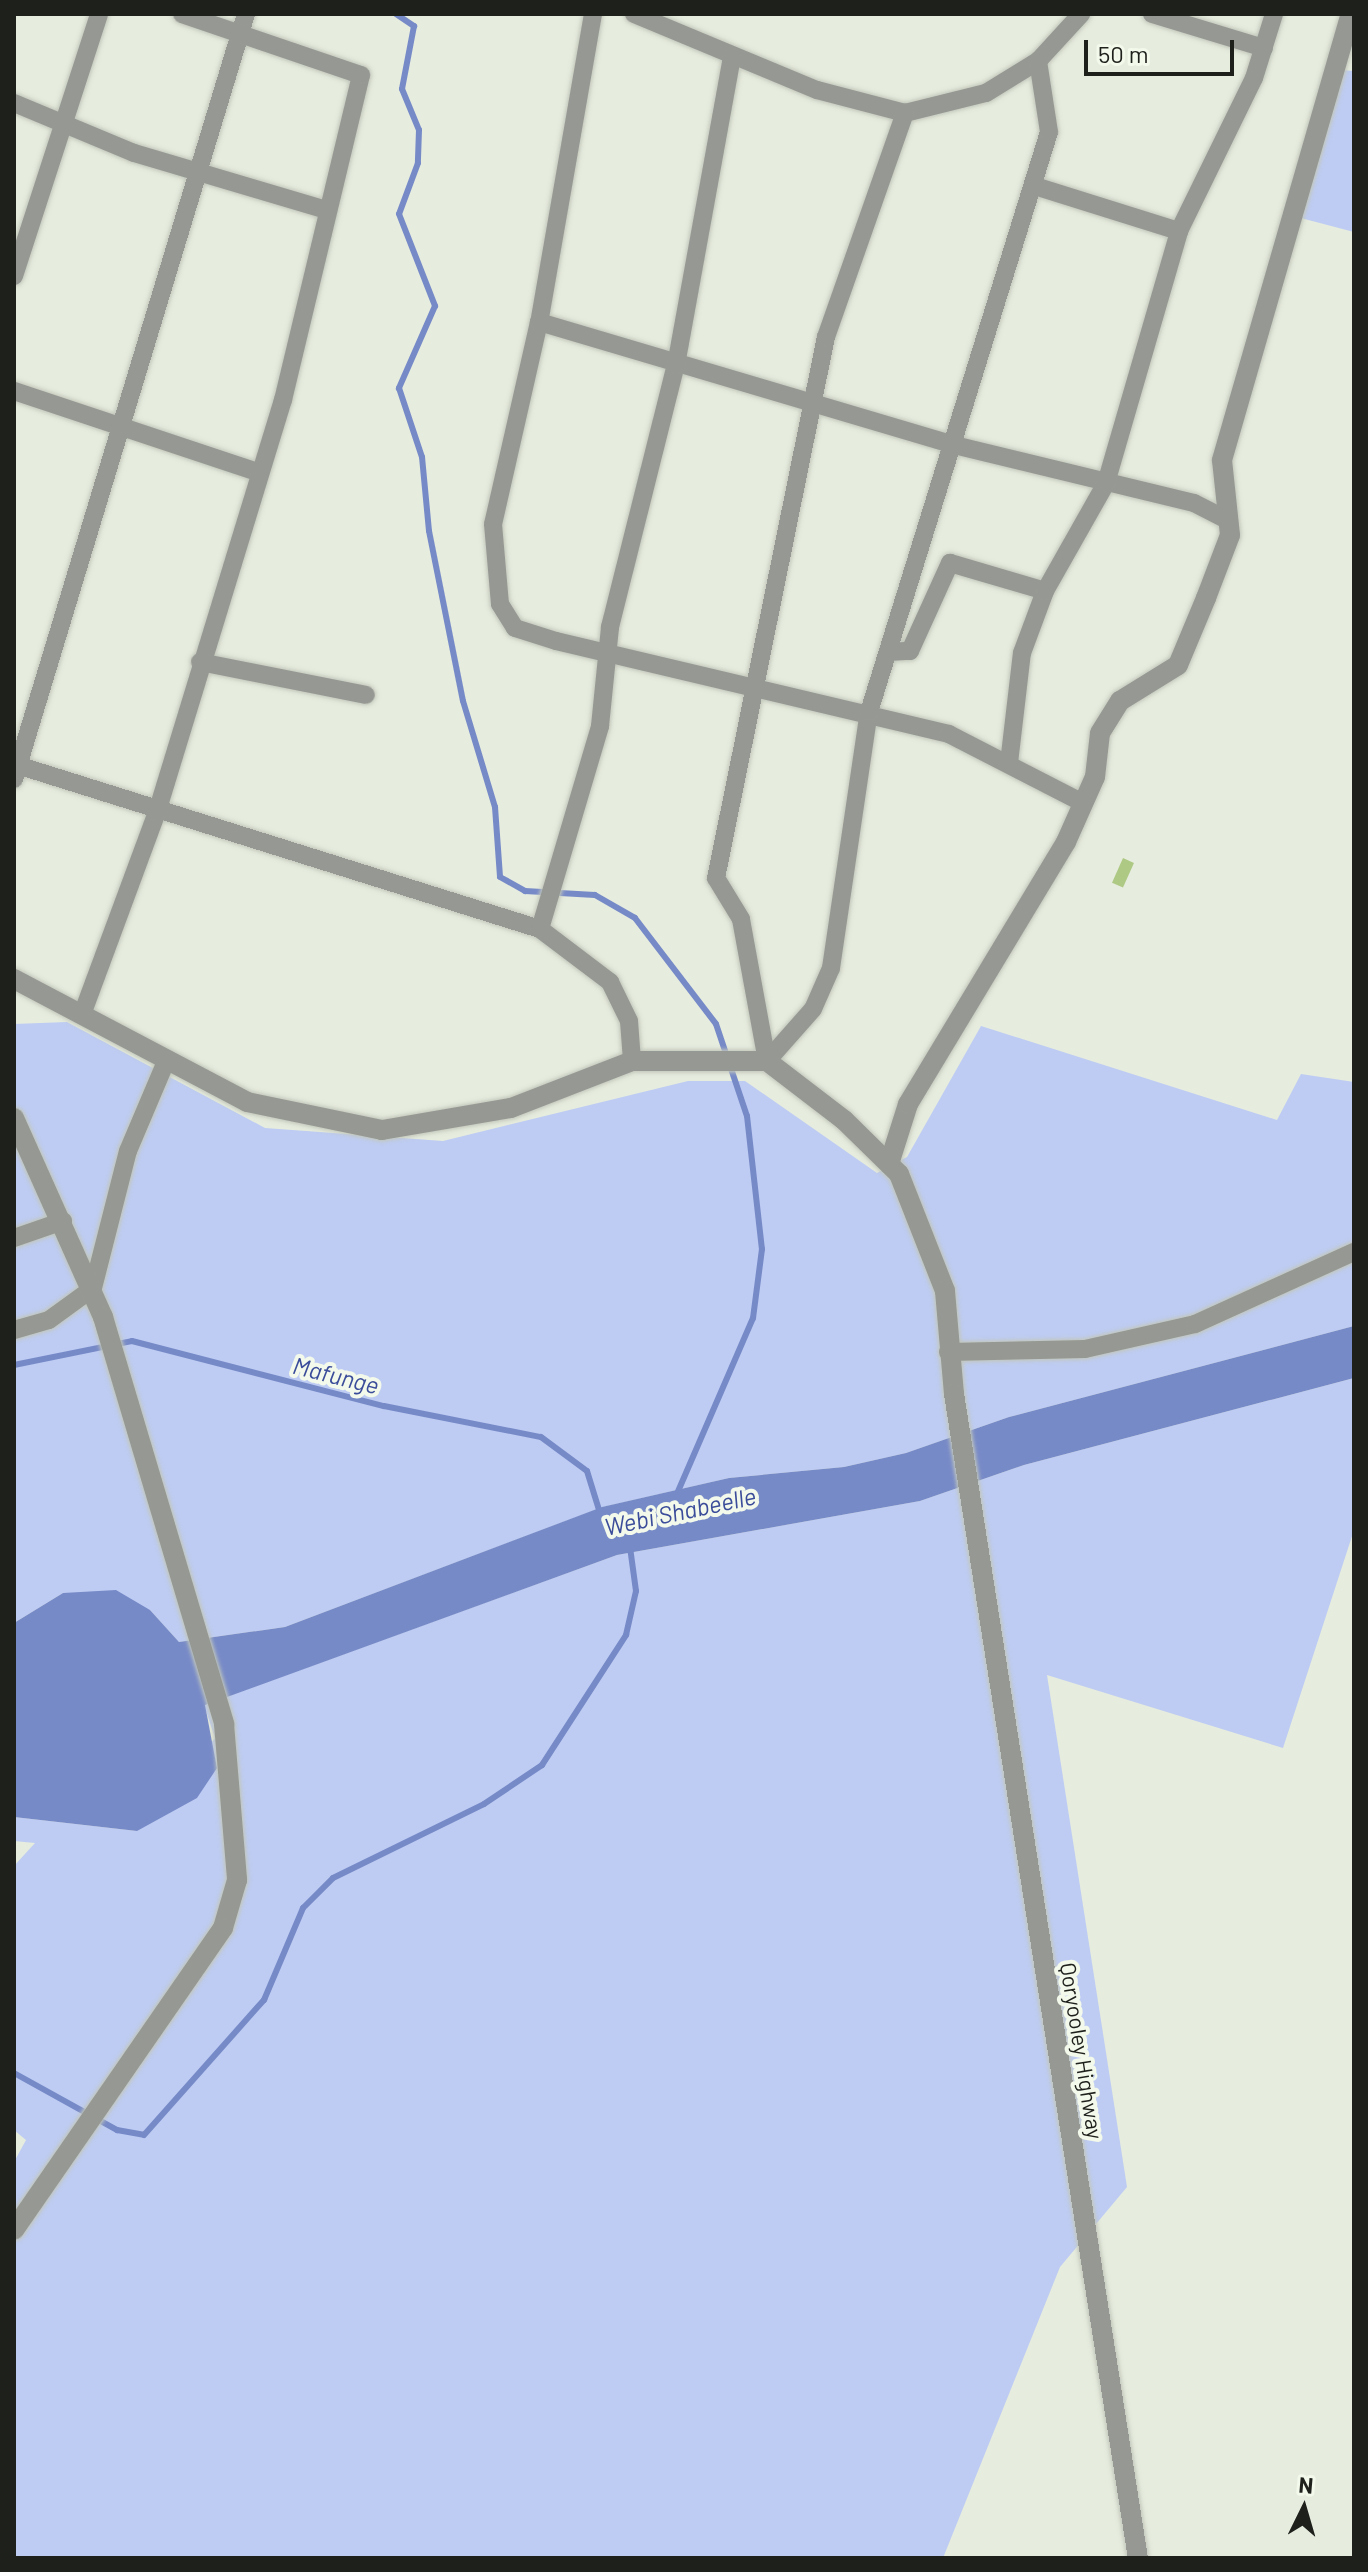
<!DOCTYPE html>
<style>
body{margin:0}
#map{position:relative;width:1368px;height:2572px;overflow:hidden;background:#e6ecde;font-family:Barlow,sans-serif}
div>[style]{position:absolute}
.green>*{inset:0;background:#beccf3}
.water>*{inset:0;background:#778ac8}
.stream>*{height:6px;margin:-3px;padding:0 3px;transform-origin:3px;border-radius:3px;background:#778ac8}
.building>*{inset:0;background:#aec984;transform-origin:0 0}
.roads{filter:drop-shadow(0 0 2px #c2c7bb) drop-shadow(0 0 2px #c2c7bb)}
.minor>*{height:18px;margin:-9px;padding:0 9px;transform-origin:9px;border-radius:9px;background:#969993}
.tertiary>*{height:20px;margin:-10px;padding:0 10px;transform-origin:10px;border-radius:10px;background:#969993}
span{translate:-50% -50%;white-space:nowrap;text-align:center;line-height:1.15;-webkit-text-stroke:8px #f3f9eb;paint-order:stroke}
.street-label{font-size:22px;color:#1e201c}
.water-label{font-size:24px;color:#3b4d9a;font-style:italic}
.frame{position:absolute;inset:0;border:16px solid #1e201c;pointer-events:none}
.north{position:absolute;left:1264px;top:2468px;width:80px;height:80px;-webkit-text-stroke:6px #f3f9eb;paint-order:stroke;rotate:5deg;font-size:22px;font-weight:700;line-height:32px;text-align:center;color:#1e201c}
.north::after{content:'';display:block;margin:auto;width:28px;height:36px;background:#1e201c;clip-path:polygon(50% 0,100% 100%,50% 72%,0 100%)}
.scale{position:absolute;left:1084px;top:40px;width:150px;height:36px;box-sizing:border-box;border:4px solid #1e201c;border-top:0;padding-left:10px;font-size:24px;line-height:28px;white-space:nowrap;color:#1e201c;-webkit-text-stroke:6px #f3f9eb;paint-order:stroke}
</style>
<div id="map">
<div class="green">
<i style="clip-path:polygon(1340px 70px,1354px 71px,1354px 232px,1297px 217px)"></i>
<i style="clip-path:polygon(67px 1022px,265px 1128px,443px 1141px,688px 1081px,745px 1081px,877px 1173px,907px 1157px,981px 1026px,1277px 1120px,1301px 1074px,1354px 1082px,1354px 1326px,1009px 1417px,906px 1453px,844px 1467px,729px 1478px,603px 1507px,285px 1627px,179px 1642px,150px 1610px,63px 1593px,14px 1623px,14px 1024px)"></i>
<i style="clip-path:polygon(1354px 1378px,1354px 1530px,1283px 1748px,1047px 1675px,1127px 2187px,1060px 2267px,943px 2558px,14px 2558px,14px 2162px,26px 2140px,14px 2130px,14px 1866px,35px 1843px,14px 1841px,14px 1817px,137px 1831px,215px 1738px,204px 1705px,617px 1555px,920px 1501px,1024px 1465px)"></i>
</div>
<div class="water">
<i style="clip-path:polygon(1354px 1326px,1354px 1378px,1024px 1465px,920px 1501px,617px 1555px,205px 1705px,217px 1768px,197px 1798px,137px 1831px,14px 1817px,14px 1623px,63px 1593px,116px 1590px,150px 1610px,179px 1642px,285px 1627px,602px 1507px,729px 1478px,844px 1467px,906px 1453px,1009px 1417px)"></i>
</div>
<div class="stream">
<i style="left:396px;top:14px;width:22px;rotate:34deg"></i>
<i style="left:414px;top:26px;width:64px;rotate:100.8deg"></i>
<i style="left:402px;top:89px;width:44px;rotate:67.5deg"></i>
<i style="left:419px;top:130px;width:33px;rotate:92deg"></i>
<i style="left:418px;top:163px;width:54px;rotate:110.4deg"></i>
<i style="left:399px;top:214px;width:99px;rotate:68.6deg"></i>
<i style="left:435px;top:306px;width:90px;rotate:113.7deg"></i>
<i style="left:399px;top:388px;width:73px;rotate:71.6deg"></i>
<i style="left:422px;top:457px;width:74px;rotate:84.6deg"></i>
<i style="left:429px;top:531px;width:173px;rotate:78.7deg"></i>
<i style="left:463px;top:701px;width:111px;rotate:73.2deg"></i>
<i style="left:495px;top:807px;width:70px;rotate:85.9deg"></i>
<i style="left:500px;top:877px;width:29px;rotate:29deg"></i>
<i style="left:525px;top:891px;width:70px;rotate:3.3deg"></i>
<i style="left:595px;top:895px;width:46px;rotate:29.9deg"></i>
<i style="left:635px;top:918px;width:133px;rotate:52.6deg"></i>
<i style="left:716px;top:1024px;width:97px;rotate:71.4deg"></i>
<i style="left:747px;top:1116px;width:134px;rotate:83.6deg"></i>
<i style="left:762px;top:1249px;width:70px;rotate:97.4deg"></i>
<i style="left:753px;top:1318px;width:192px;rotate:113.4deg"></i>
<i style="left:14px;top:1365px;width:120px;rotate:-11.5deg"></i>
<i style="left:132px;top:1341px;width:260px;rotate:14.5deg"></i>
<i style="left:384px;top:1406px;width:160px;rotate:11.2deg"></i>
<i style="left:541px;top:1437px;width:57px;rotate:36.5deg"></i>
<i style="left:587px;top:1471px;width:44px;rotate:72.8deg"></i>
<i style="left:14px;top:2073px;width:118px;rotate:29deg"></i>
<i style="left:117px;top:2130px;width:27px;rotate:10deg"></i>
<i style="left:144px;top:2135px;width:181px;rotate:-48.4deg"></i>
<i style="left:264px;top:2000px;width:100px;rotate:-67deg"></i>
<i style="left:303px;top:1908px;width:42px;rotate:-45deg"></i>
<i style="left:333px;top:1878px;width:168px;rotate:-26.1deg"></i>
<i style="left:484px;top:1804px;width:70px;rotate:-33.9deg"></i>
<i style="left:542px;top:1765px;width:155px;rotate:-57.1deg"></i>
<i style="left:626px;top:1635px;width:45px;rotate:-77.2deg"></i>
<i style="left:636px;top:1591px;width:44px;rotate:-97.8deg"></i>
</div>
<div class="building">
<i style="left:1123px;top:858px;width:12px;height:27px;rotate:24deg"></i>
</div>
<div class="roads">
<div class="minor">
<i style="left:593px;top:14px;width:313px;rotate:99.9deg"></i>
<i style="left:539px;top:322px;width:207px;rotate:102.8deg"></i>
<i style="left:493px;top:524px;width:80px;rotate:85deg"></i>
<i style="left:500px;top:604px;width:28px;rotate:58deg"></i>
<i style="left:515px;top:628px;width:43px;rotate:17.6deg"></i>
<i style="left:556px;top:641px;width:404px;rotate:13.3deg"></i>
<i style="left:949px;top:734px;width:151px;rotate:27.2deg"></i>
<i style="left:634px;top:14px;width:198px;rotate:22.6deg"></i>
<i style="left:817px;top:90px;width:91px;rotate:14.6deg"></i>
<i style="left:905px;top:113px;width:83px;rotate:-13.9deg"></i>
<i style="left:986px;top:93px;width:61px;rotate:-31.6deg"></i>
<i style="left:1038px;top:61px;width:64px;rotate:-47.5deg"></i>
<i style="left:1152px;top:14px;width:117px;rotate:16.9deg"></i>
<i style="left:14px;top:103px;width:130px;rotate:22.6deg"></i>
<i style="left:134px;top:153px;width:201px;rotate:16.5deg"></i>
<i style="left:1035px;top:186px;width:151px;rotate:17.4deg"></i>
<i style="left:14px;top:276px;width:275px;rotate:-72deg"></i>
<i style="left:539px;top:322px;width:429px;rotate:16.5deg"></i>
<i style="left:950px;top:444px;width:251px;rotate:13.6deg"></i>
<i style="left:1194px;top:503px;width:35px;rotate:27deg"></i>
<i style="left:14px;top:391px;width:259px;rotate:18.4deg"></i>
<i style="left:888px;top:652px;width:22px;rotate:-3deg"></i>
<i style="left:910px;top:651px;width:97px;rotate:-65.6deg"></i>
<i style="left:950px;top:563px;width:99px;rotate:16.4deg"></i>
<i style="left:200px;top:662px;width:169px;rotate:11.2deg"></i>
<i style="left:1009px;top:763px;width:111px;rotate:-83.3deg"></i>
<i style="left:1022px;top:653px;width:66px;rotate:-69.6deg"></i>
<i style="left:1045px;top:591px;width:124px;rotate:-60.5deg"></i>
<i style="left:1106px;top:483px;width:262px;rotate:-73.8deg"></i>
<i style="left:1179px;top:231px;width:170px;rotate:-63.9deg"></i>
<i style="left:1254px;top:78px;width:67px;rotate:-72.6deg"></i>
<i style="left:14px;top:764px;width:551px;rotate:17.42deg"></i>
<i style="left:540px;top:929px;width:88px;rotate:37.1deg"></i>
<i style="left:610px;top:982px;width:43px;rotate:64deg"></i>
<i style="left:629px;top:1021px;width:40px;rotate:85.7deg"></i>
<i style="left:14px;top:779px;width:799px;rotate:-73.13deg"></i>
<i style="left:540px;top:929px;width:212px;rotate:-73.5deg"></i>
<i style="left:600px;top:726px;width:100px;rotate:-84.2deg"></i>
<i style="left:610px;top:627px;width:270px;rotate:-75.9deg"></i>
<i style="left:676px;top:365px;width:313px;rotate:-79.7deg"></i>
<i style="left:83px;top:1012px;width:213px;rotate:-69.7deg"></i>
<i style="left:157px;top:812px;width:431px;rotate:-73deg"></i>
<i style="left:283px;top:400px;width:334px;rotate:-76.5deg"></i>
<i style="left:361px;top:75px;width:189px;rotate:-161.2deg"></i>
<i style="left:767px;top:1061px;width:69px;rotate:-48.5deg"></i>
<i style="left:813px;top:1009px;width:45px;rotate:-66.3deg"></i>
<i style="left:831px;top:968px;width:259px;rotate:-81.6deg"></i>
<i style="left:869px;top:712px;width:607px;rotate:-72.76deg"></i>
<i style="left:1049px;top:132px;width:72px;rotate:-98.8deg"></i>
<i style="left:767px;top:1061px;width:144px;rotate:-100.4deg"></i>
<i style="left:741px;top:919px;width:48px;rotate:-121.4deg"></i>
<i style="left:716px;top:878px;width:552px;rotate:-78.51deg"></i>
<i style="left:826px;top:337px;width:238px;rotate:-70.6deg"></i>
<i style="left:14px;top:1238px;width:52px;rotate:-19.1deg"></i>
<i style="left:14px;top:1330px;width:36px;rotate:-16deg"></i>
<i style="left:49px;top:1320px;width:54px;rotate:-36deg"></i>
<i style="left:93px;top:1288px;width:141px;rotate:-75.7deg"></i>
<i style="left:128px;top:1151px;width:95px;rotate:-67deg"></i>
<i style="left:948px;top:1352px;width:137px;rotate:-1.3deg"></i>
<i style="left:1085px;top:1349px;width:113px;rotate:-12.8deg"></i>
<i style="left:1195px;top:1324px;width:175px;rotate:-24.4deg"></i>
</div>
<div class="tertiary">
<i style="left:14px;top:979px;width:263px;rotate:27.8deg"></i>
<i style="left:247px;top:1102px;width:138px;rotate:11.7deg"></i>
<i style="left:382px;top:1130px;width:131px;rotate:-9.7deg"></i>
<i style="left:511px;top:1108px;width:130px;rotate:-21.2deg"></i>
<i style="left:632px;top:1061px;width:135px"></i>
<i style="left:767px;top:1061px;width:97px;rotate:37.5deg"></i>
<i style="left:844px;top:1120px;width:77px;rotate:44.5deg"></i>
<i style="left:899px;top:1174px;width:126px;rotate:68.5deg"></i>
<i style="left:945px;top:1291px;width:103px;rotate:85deg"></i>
<i style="left:954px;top:1394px;width:1178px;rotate:81.02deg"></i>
<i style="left:14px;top:1118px;width:218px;rotate:65.9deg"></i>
<i style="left:103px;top:1317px;width:425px;rotate:73.4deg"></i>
<i style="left:224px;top:1724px;width:157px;rotate:85.2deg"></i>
<i style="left:237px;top:1880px;width:50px;rotate:106.3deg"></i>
<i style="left:223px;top:1928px;width:367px;rotate:124.7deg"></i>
<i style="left:889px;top:1164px;width:63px;rotate:-72.4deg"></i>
<i style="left:908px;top:1104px;width:306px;rotate:-58.9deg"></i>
<i style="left:1066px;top:842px;width:71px;rotate:-66deg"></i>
<i style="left:1095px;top:777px;width:44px;rotate:-83.5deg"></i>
<i style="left:1100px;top:733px;width:38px;rotate:-58deg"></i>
<i style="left:1120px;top:701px;width:68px;rotate:-31.8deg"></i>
<i style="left:1178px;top:665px;width:73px;rotate:-67.3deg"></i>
<i style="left:1206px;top:598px;width:67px;rotate:-69.1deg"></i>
<i style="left:1230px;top:535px;width:75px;rotate:-96.1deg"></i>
<i style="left:1222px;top:460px;width:464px;rotate:-73.9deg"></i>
</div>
</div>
<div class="street-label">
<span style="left:1082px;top:2051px;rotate:81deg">Qoryooley Highway</span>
</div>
<div class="water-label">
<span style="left:336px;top:1375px;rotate:14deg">Mafunge</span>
<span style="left:680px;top:1511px;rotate:-12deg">Webi Shabeelle</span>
</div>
<div class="frame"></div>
<div class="north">N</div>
<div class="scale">50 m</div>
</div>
